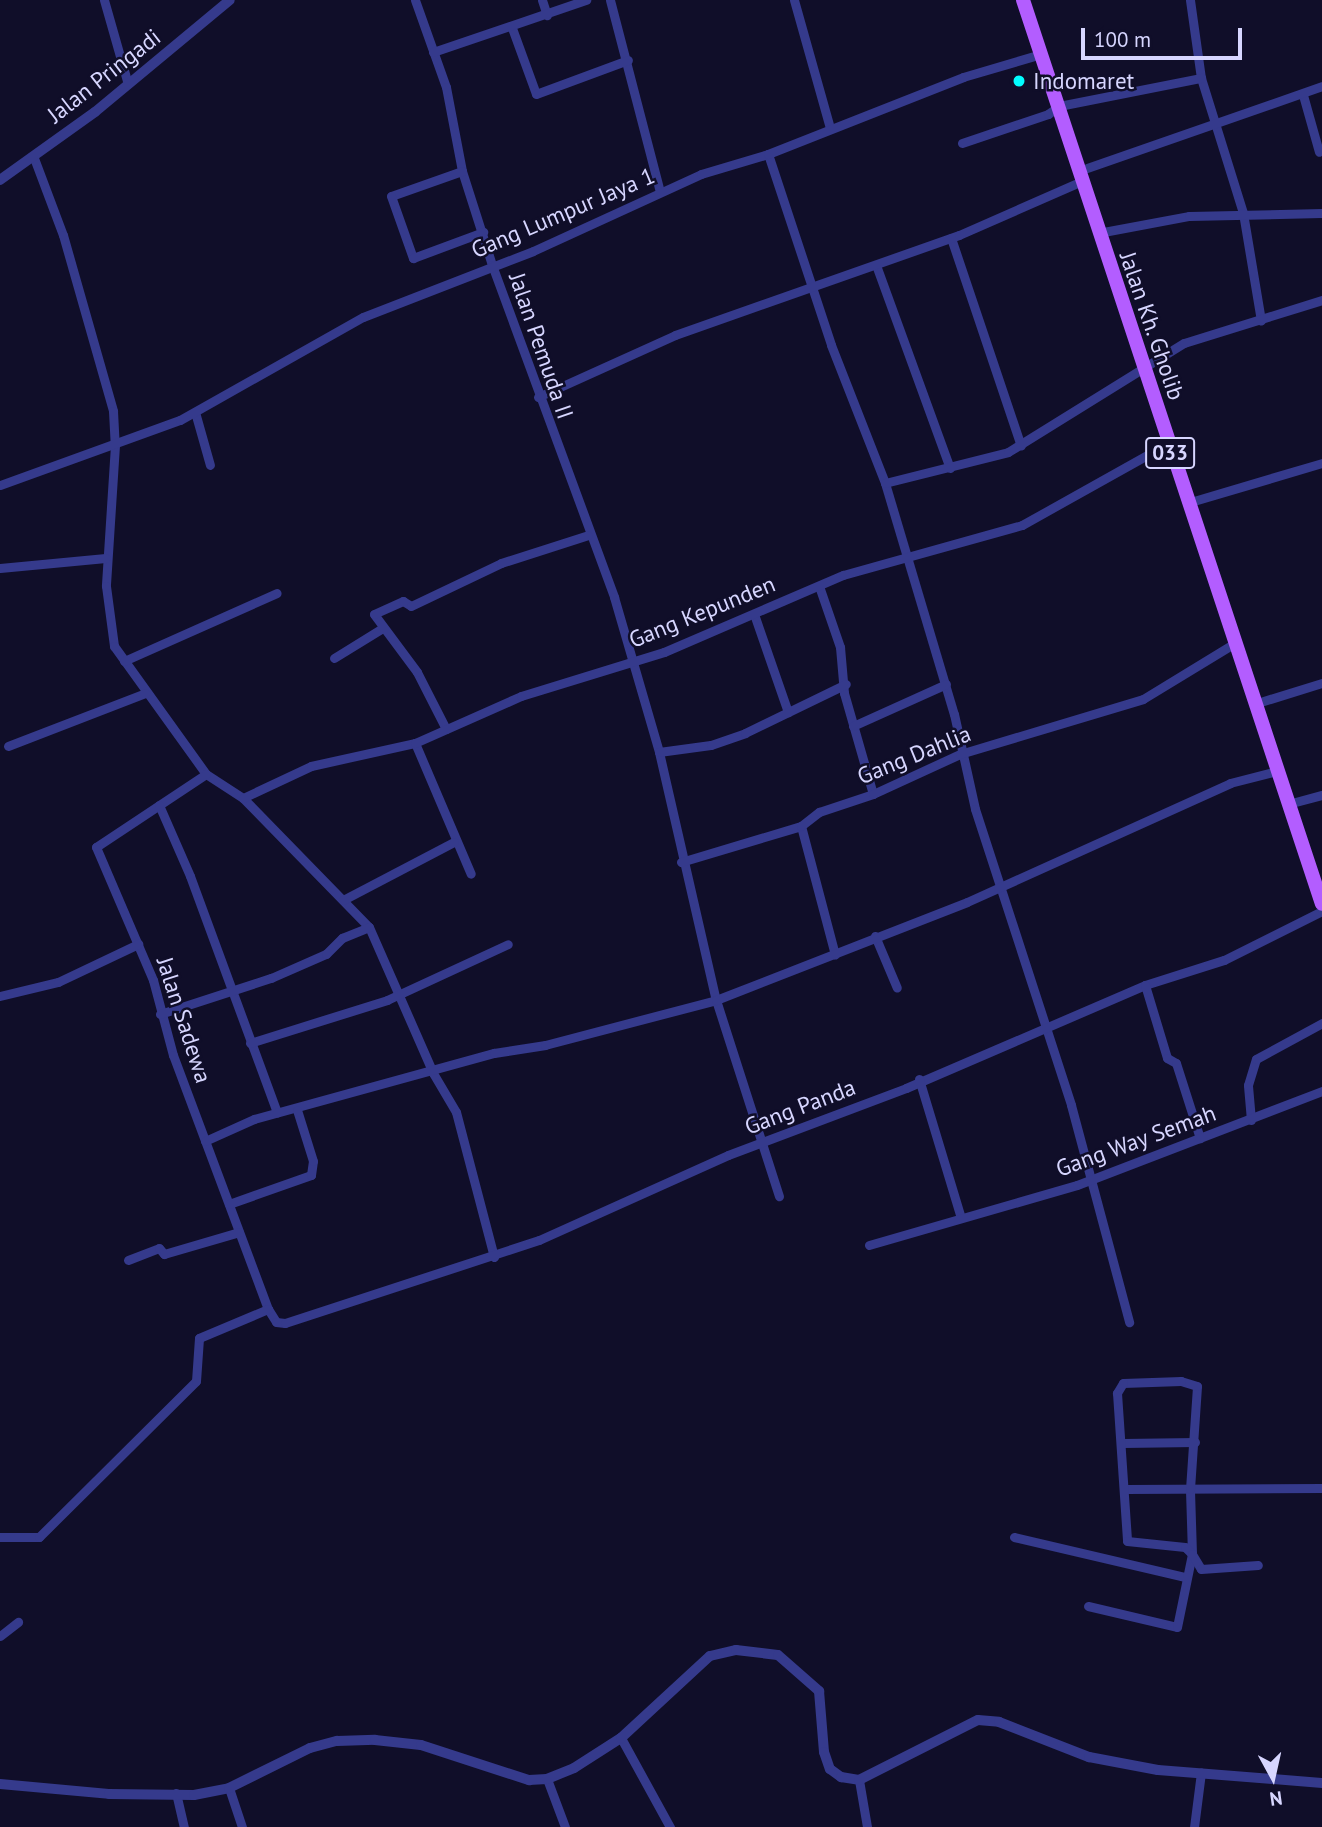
<!DOCTYPE html>
<style>
body{margin:0}
#map{position:relative;width:1322px;height:1827px;overflow:hidden;background:#100e29;font-family:"PT Sans",sans-serif}
div>[style]{position:absolute}
.minor>*{height:9px;margin:-4.5px;padding:0 4.5px;transform-origin:4.5px;border-radius:4.5px;background:#353a8c}
.tertiary>*{height:10px;margin:-5px;padding:0 5px;transform-origin:5px;border-radius:5px;background:#353a8c}
.primary>*{height:14px;margin:-7px;padding:0 7px;transform-origin:7px;border-radius:7px;background:#b35dff}
.dots>*{width:19px;height:19px;translate:-50% -50%;box-sizing:border-box;border:4px solid #100e29;border-radius:50%}
span{translate:-50% -50%;white-space:nowrap;text-align:center;line-height:1.15;-webkit-text-stroke:5px #100e29;paint-order:stroke}
.shield-label span{padding:2px 5px;background:#100e29;border:2px solid;border-radius:5px;-webkit-text-stroke-width:0}
.shield-label{font-size:21px;color:#d7d6ff;font-weight:700}
.street-label{font-size:23px;color:#d7d6ff}
.poi-label{font-size:23px;color:#d7d6ff}
.left{translate:0 -50%;text-align:left}
.north{position:absolute;left:1238px;top:1743px;width:70px;height:70px;-webkit-text-stroke:5px #100e29;paint-order:stroke;rotate:172deg;font-size:19px;font-weight:700;line-height:28px;text-align:center;color:#d7d6ff}
.north::after{content:'';display:block;margin:auto;width:24px;height:32px;background:#d7d6ff;clip-path:polygon(50% 0,100% 100%,50% 72%,0 100%)}
.scale{position:absolute;left:1081px;top:28px;width:161px;height:32px;box-sizing:border-box;border:4px solid #d7d6ff;border-top:0;padding-left:9px;font-size:21px;line-height:24px;white-space:nowrap;color:#d7d6ff;-webkit-text-stroke:5px #100e29;paint-order:stroke}
</style>
<div id="map">
<div class="minor">
<i style="left:104px;top:0;width:87px;rotate:74.1deg"></i>
<i style="left:415px;top:0;width:92px;rotate:70.4deg"></i>
<i style="left:446px;top:87px;width:86px;rotate:79.2deg"></i>
<i style="left:462px;top:171px;width:99px;rotate:72.3deg"></i>
<i style="left:492px;top:265px;width:354px;rotate:69.8deg"></i>
<i style="left:614px;top:597px;width:161px;rotate:73.8deg"></i>
<i style="left:659px;top:752px;width:254px;rotate:77.1deg"></i>
<i style="left:716px;top:1000px;width:206px;rotate:72.2deg"></i>
<i style="left:542px;top:0;width:16px;rotate:72deg"></i>
<i style="left:610px;top:0;width:198px;rotate:75.4deg"></i>
<i style="left:794px;top:0;width:133px;rotate:74.3deg"></i>
<i style="left:1190px;top:0;width:79px;rotate:82deg"></i>
<i style="left:1201px;top:78px;width:141px;rotate:72.7deg"></i>
<i style="left:1243px;top:213px;width:109px;rotate:80.5deg"></i>
<i style="left:512px;top:28px;width:70px;rotate:70deg"></i>
<i style="left:536px;top:94px;width:98px;rotate:-20.3deg"></i>
<i style="left:433px;top:52px;width:162px;rotate:-18.8deg"></i>
<i style="left:1303px;top:95px;width:59px;rotate:74.3deg"></i>
<i style="left:962px;top:143px;width:91px;rotate:-18.6deg"></i>
<i style="left:1048px;top:114px;width:14px;rotate:-36deg"></i>
<i style="left:1059px;top:106px;width:145px;rotate:-11.2deg"></i>
<i style="left:768px;top:154px;width:201px;rotate:71.7deg"></i>
<i style="left:831px;top:345px;width:148px;rotate:68.6deg"></i>
<i style="left:885px;top:483px;width:241px;rotate:73.4deg"></i>
<i style="left:954px;top:714px;width:97px;rotate:77.5deg"></i>
<i style="left:975px;top:809px;width:311px;rotate:72deg"></i>
<i style="left:1071px;top:1105px;width:225px;rotate:75deg"></i>
<i style="left:34px;top:158px;width:82px;rotate:69.4deg"></i>
<i style="left:63px;top:235px;width:183px;rotate:74.1deg"></i>
<i style="left:113px;top:411px;width:34px;rotate:87deg"></i>
<i style="left:115px;top:445px;width:141px;rotate:93.7deg"></i>
<i style="left:106px;top:586px;width:61px;rotate:82.4deg"></i>
<i style="left:114px;top:646px;width:158px;rotate:54.3deg"></i>
<i style="left:206px;top:774px;width:44px;rotate:33deg"></i>
<i style="left:243px;top:798px;width:180px;rotate:45.7deg"></i>
<i style="left:369px;top:927px;width:159px;rotate:66.3deg"></i>
<i style="left:433px;top:1073px;width:45px;rotate:59.5deg"></i>
<i style="left:456px;top:1112px;width:150px;rotate:75.3deg"></i>
<i style="left:1087px;top:168px;width:249px;rotate:-19.2deg"></i>
<i style="left:462px;top:171px;width:75px;rotate:160.6deg"></i>
<i style="left:391px;top:196px;width:66px;rotate:70.5deg"></i>
<i style="left:413px;top:258px;width:75px;rotate:-20.4deg"></i>
<i style="left:1098px;top:233px;width:93px;rotate:-10.6deg"></i>
<i style="left:1189px;top:216px;width:133px;rotate:-1.3deg"></i>
<i style="left:951px;top:238px;width:219px;rotate:71.4deg"></i>
<i style="left:876px;top:265px;width:216px;rotate:70deg"></i>
<i style="left:538px;top:397px;width:150px;rotate:-24.3deg"></i>
<i style="left:675px;top:335px;width:301px;rotate:-19.4deg"></i>
<i style="left:959px;top:235px;width:134px;rotate:-23.7deg"></i>
<i style="left:195px;top:412px;width:55px;rotate:74.2deg"></i>
<i style="left:885px;top:483px;width:127px;rotate:-14.1deg"></i>
<i style="left:1008px;top:452px;width:207px;rotate:-31.8deg"></i>
<i style="left:1184px;top:343px;width:145px;rotate:-17.3deg"></i>
<i style="left:0;top:485px;width:191px;rotate:-19.9deg"></i>
<i style="left:180px;top:420px;width:210px;rotate:-29.4deg"></i>
<i style="left:363px;top:317px;width:182px;rotate:-21.2deg"></i>
<i style="left:533px;top:251px;width:185px;rotate:-24.6deg"></i>
<i style="left:701px;top:174px;width:70px;rotate:-16.6deg"></i>
<i style="left:768px;top:154px;width:210px;rotate:-21.5deg"></i>
<i style="left:963px;top:77px;width:81px;rotate:-16.4deg"></i>
<i style="left:1187px;top:503px;width:141px;rotate:-16.5deg"></i>
<i style="left:0;top:568px;width:106px;rotate:-5.4deg"></i>
<i style="left:819px;top:586px;width:65px;rotate:71deg"></i>
<i style="left:840px;top:647px;width:46px;rotate:85deg"></i>
<i style="left:844px;top:693px;width:105px;rotate:74deg"></i>
<i style="left:754px;top:614px;width:104px;rotate:70.9deg"></i>
<i style="left:334px;top:658px;width:55px;rotate:-31.7deg"></i>
<i style="left:124px;top:661px;width:167px;rotate:-24deg"></i>
<i style="left:1254px;top:704px;width:71px;rotate:-17.2deg"></i>
<i style="left:853px;top:726px;width:102px;rotate:-24.3deg"></i>
<i style="left:446px;top:729px;width:64px;rotate:-117deg"></i>
<i style="left:417px;top:672px;width:72px;rotate:-126.6deg"></i>
<i style="left:374px;top:614px;width:32px;rotate:-24deg"></i>
<i style="left:403px;top:601px;width:9px;rotate:32deg"></i>
<i style="left:411px;top:606px;width:100px;rotate:-25.5deg"></i>
<i style="left:501px;top:563px;width:91px;rotate:-17.8deg"></i>
<i style="left:415px;top:743px;width:142px;rotate:66.9deg"></i>
<i style="left:8px;top:746px;width:147px;rotate:-21.1deg"></i>
<i style="left:659px;top:752px;width:52px;rotate:-7.7deg"></i>
<i style="left:711px;top:745px;width:36px;rotate:-19deg"></i>
<i style="left:745px;top:733px;width:112px;rotate:-25.9deg"></i>
<i style="left:206px;top:774px;width:132px;rotate:146.4deg"></i>
<i style="left:96px;top:847px;width:145px;rotate:66.8deg"></i>
<i style="left:153px;top:980px;width:78px;rotate:75.1deg"></i>
<i style="left:173px;top:1055px;width:271px;rotate:69.5deg"></i>
<i style="left:268px;top:1309px;width:15px;rotate:58deg"></i>
<i style="left:276px;top:1322px;width:9px;rotate:6deg"></i>
<i style="left:285px;top:1323px;width:267px;rotate:-18.1deg"></i>
<i style="left:539px;top:1240px;width:207px;rotate:-24.2deg"></i>
<i style="left:728px;top:1155px;width:190px;rotate:-20.6deg"></i>
<i style="left:906px;top:1088px;width:260px;rotate:-23.3deg"></i>
<i style="left:1145px;top:985px;width:83px;rotate:-17.6deg"></i>
<i style="left:1224px;top:960px;width:110px;rotate:-26.6deg"></i>
<i style="left:243px;top:798px;width:75px;rotate:-25.2deg"></i>
<i style="left:311px;top:766px;width:107px;rotate:-12.5deg"></i>
<i style="left:415px;top:743px;width:116px;rotate:-23.9deg"></i>
<i style="left:521px;top:696px;width:150px;rotate:-17.1deg"></i>
<i style="left:664px;top:652px;width:195px;rotate:-23.3deg"></i>
<i style="left:843px;top:575px;width:186px;rotate:-15.6deg"></i>
<i style="left:1022px;top:525px;width:166px;rotate:-29.2deg"></i>
<i style="left:1288px;top:804px;width:35px;rotate:-15deg"></i>
<i style="left:159px;top:805px;width:77px;rotate:66.4deg"></i>
<i style="left:190px;top:876px;width:252px;rotate:69.8deg"></i>
<i style="left:801px;top:826px;width:133px;rotate:75.2deg"></i>
<i style="left:681px;top:862px;width:125px;rotate:-16.7deg"></i>
<i style="left:801px;top:826px;width:23px;rotate:-38deg"></i>
<i style="left:819px;top:812px;width:57px;rotate:-18.4deg"></i>
<i style="left:873px;top:794px;width:96px;rotate:-24.7deg"></i>
<i style="left:960px;top:754px;width:191px;rotate:-16.7deg"></i>
<i style="left:1143px;top:699px;width:105px;rotate:-31.4deg"></i>
<i style="left:343px;top:900px;width:125px;rotate:-27.6deg"></i>
<i style="left:875px;top:936px;width:56px;rotate:67.1deg"></i>
<i style="left:1145px;top:985px;width:76px;rotate:73.2deg"></i>
<i style="left:1167px;top:1058px;width:10px;rotate:29deg"></i>
<i style="left:1176px;top:1063px;width:79px;rotate:72.3deg"></i>
<i style="left:0;top:996px;width:60px;rotate:-13.6deg"></i>
<i style="left:58px;top:982px;width:89px;rotate:-25.4deg"></i>
<i style="left:160px;top:1014px;width:117px;rotate:-18deg"></i>
<i style="left:271px;top:978px;width:60px;rotate:-23.6deg"></i>
<i style="left:326px;top:954px;width:23px;rotate:-45deg"></i>
<i style="left:342px;top:938px;width:29px;rotate:-22deg"></i>
<i style="left:250px;top:1043px;width:144px;rotate:-17.4deg"></i>
<i style="left:387px;top:1000px;width:133px;rotate:-24.8deg"></i>
<i style="left:919px;top:1079px;width:145px;rotate:73.2deg"></i>
<i style="left:1251px;top:1120px;width:35px;rotate:-95deg"></i>
<i style="left:1248px;top:1085px;width:27px;rotate:-73deg"></i>
<i style="left:1256px;top:1059px;width:75px;rotate:-28.6deg"></i>
<i style="left:205px;top:1141px;width:54px;rotate:-24.2deg"></i>
<i style="left:254px;top:1119px;width:249px;rotate:-15.4deg"></i>
<i style="left:494px;top:1053px;width:52px;rotate:-8.9deg"></i>
<i style="left:545px;top:1045px;width:177px;rotate:-14.7deg"></i>
<i style="left:716px;top:1000px;width:269px;rotate:-21.3deg"></i>
<i style="left:967px;top:902px;width:289px;rotate:-24.3deg"></i>
<i style="left:1230px;top:783px;width:49px;rotate:-14.3deg"></i>
<i style="left:229px;top:1204px;width:87px;rotate:-19.5deg"></i>
<i style="left:311px;top:1175px;width:14px;rotate:-82deg"></i>
<i style="left:313px;top:1161px;width:53px;rotate:-107.4deg"></i>
<i style="left:869px;top:1245px;width:216px;rotate:-16.1deg"></i>
<i style="left:1077px;top:1185px;width:262px;rotate:-21deg"></i>
<i style="left:128px;top:1260px;width:33px;rotate:-21deg"></i>
<i style="left:159px;top:1248px;width:8px;rotate:50deg"></i>
<i style="left:164px;top:1254px;width:78px;rotate:-16.3deg"></i>
<i style="left:1123px;top:1443px;width:72px;rotate:-0.8deg"></i>
<i style="left:1126px;top:1489px;width:196px;rotate:-0.3deg"></i>
<i style="left:0;top:1537px;width:39px"></i>
<i style="left:39px;top:1537px;width:221px;rotate:-44.8deg"></i>
<i style="left:196px;top:1381px;width:43px;rotate:-86deg"></i>
<i style="left:199px;top:1338px;width:75px;rotate:-22.8deg"></i>
<i style="left:1014px;top:1537px;width:176px;rotate:13.2deg"></i>
<i style="left:1088px;top:1606px;width:91px;rotate:13.3deg"></i>
<i style="left:1177px;top:1627px;width:75px;rotate:-78.4deg"></i>
<i style="left:1192px;top:1554px;width:65px;rotate:-91.8deg"></i>
<i style="left:1190px;top:1489px;width:103px;rotate:-86.1deg"></i>
<i style="left:1197px;top:1386px;width:17px;rotate:-163deg"></i>
<i style="left:1181px;top:1381px;width:58px;rotate:178deg"></i>
<i style="left:1123px;top:1383px;width:12px;rotate:121deg"></i>
<i style="left:1117px;top:1393px;width:148px;rotate:86.1deg"></i>
<i style="left:1127px;top:1541px;width:58px;rotate:5.9deg"></i>
<i style="left:1185px;top:1547px;width:10px;rotate:45deg"></i>
<i style="left:1192px;top:1554px;width:17px;rotate:59deg"></i>
<i style="left:1201px;top:1569px;width:57px;rotate:-4deg"></i>
<i style="left:0;top:1636px;width:23px;rotate:-38deg"></i>
<i style="left:621px;top:1738px;width:102px;rotate:61.2deg"></i>
<i style="left:547px;top:1779px;width:51px;rotate:69.4deg"></i>
<i style="left:859px;top:1780px;width:48px;rotate:80.3deg"></i>
<i style="left:229px;top:1788px;width:41px;rotate:71.6deg"></i>
<i style="left:176px;top:1793px;width:35px;rotate:77deg"></i>
<i style="left:1194px;top:1827px;width:55px;rotate:-82.7deg"></i>
</div>
<div class="tertiary">
<i style="left:0;top:180px;width:117px;rotate:-35.6deg"></i>
<i style="left:95px;top:112px;width:175px;rotate:-39.7deg"></i>
<i style="left:0;top:1784px;width:109px;rotate:5.2deg"></i>
<i style="left:109px;top:1794px;width:85px;rotate:0.7deg"></i>
<i style="left:194px;top:1795px;width:36px;rotate:-11deg"></i>
<i style="left:229px;top:1788px;width:90px;rotate:-26.3deg"></i>
<i style="left:310px;top:1748px;width:28px;rotate:-15deg"></i>
<i style="left:337px;top:1741px;width:38px;rotate:-2deg"></i>
<i style="left:375px;top:1740px;width:46px;rotate:6.2deg"></i>
<i style="left:421px;top:1745px;width:114px;rotate:18deg"></i>
<i style="left:529px;top:1780px;width:18px;rotate:-3deg"></i>
<i style="left:547px;top:1779px;width:29px;rotate:-22deg"></i>
<i style="left:574px;top:1768px;width:56px;rotate:-32.6deg"></i>
<i style="left:621px;top:1738px;width:121px;rotate:-42.7deg"></i>
<i style="left:710px;top:1656px;width:27px;rotate:-13deg"></i>
<i style="left:736px;top:1650px;width:42px;rotate:6.8deg"></i>
<i style="left:778px;top:1655px;width:55px;rotate:41.3deg"></i>
<i style="left:819px;top:1691px;width:61px;rotate:85.3deg"></i>
<i style="left:824px;top:1752px;width:18px;rotate:71deg"></i>
<i style="left:830px;top:1769px;width:14px;rotate:36deg"></i>
<i style="left:841px;top:1777px;width:18px;rotate:9deg"></i>
<i style="left:859px;top:1780px;width:133px;rotate:-26.8deg"></i>
<i style="left:978px;top:1720px;width:21px;rotate:5deg"></i>
<i style="left:999px;top:1722px;width:97px;rotate:21.3deg"></i>
<i style="left:1089px;top:1757px;width:70px;rotate:10.7deg"></i>
<i style="left:1158px;top:1770px;width:165px;rotate:4.5deg"></i>
</div>
<div class="primary">
<i style="left:1023px;top:0;width:952px;rotate:71.7deg"></i>
</div>
<div class="dots">
<i style="left:1019px;top:81px;background:#02fdff"></i>
</div>
<div class="shield-label">
<span style="left:1170px;top:453px">033</span>
</div>
<div class="street-label">
<span style="left:104px;top:76px;rotate:-38deg">Jalan Pringadi</span>
<span style="left:563px;top:213px;rotate:-23deg">Gang Lumpur Jaya 1</span>
<span style="left:1152px;top:326px;rotate:71deg">Jalan Kh. Gholib</span>
<span style="left:541px;top:346px;rotate:71deg">Jalan Pemuda II</span>
<span style="left:702px;top:612px;rotate:-22deg">Gang Kepunden</span>
<span style="left:914px;top:755px;rotate:-22deg">Gang Dahlia</span>
<span style="left:184px;top:1020px;rotate:72deg">Jalan Sadewa</span>
<span style="left:800px;top:1107px;rotate:-21deg">Gang Panda</span>
<span style="left:1136px;top:1141px;rotate:-20deg">Gang Way Semah</span>
</div>
<div class="poi-label">
<span class="left" style="left:1033px;top:81px">Indomaret</span>
</div>
<div class="north">N</div>
<div class="scale">100 m</div>
</div>
